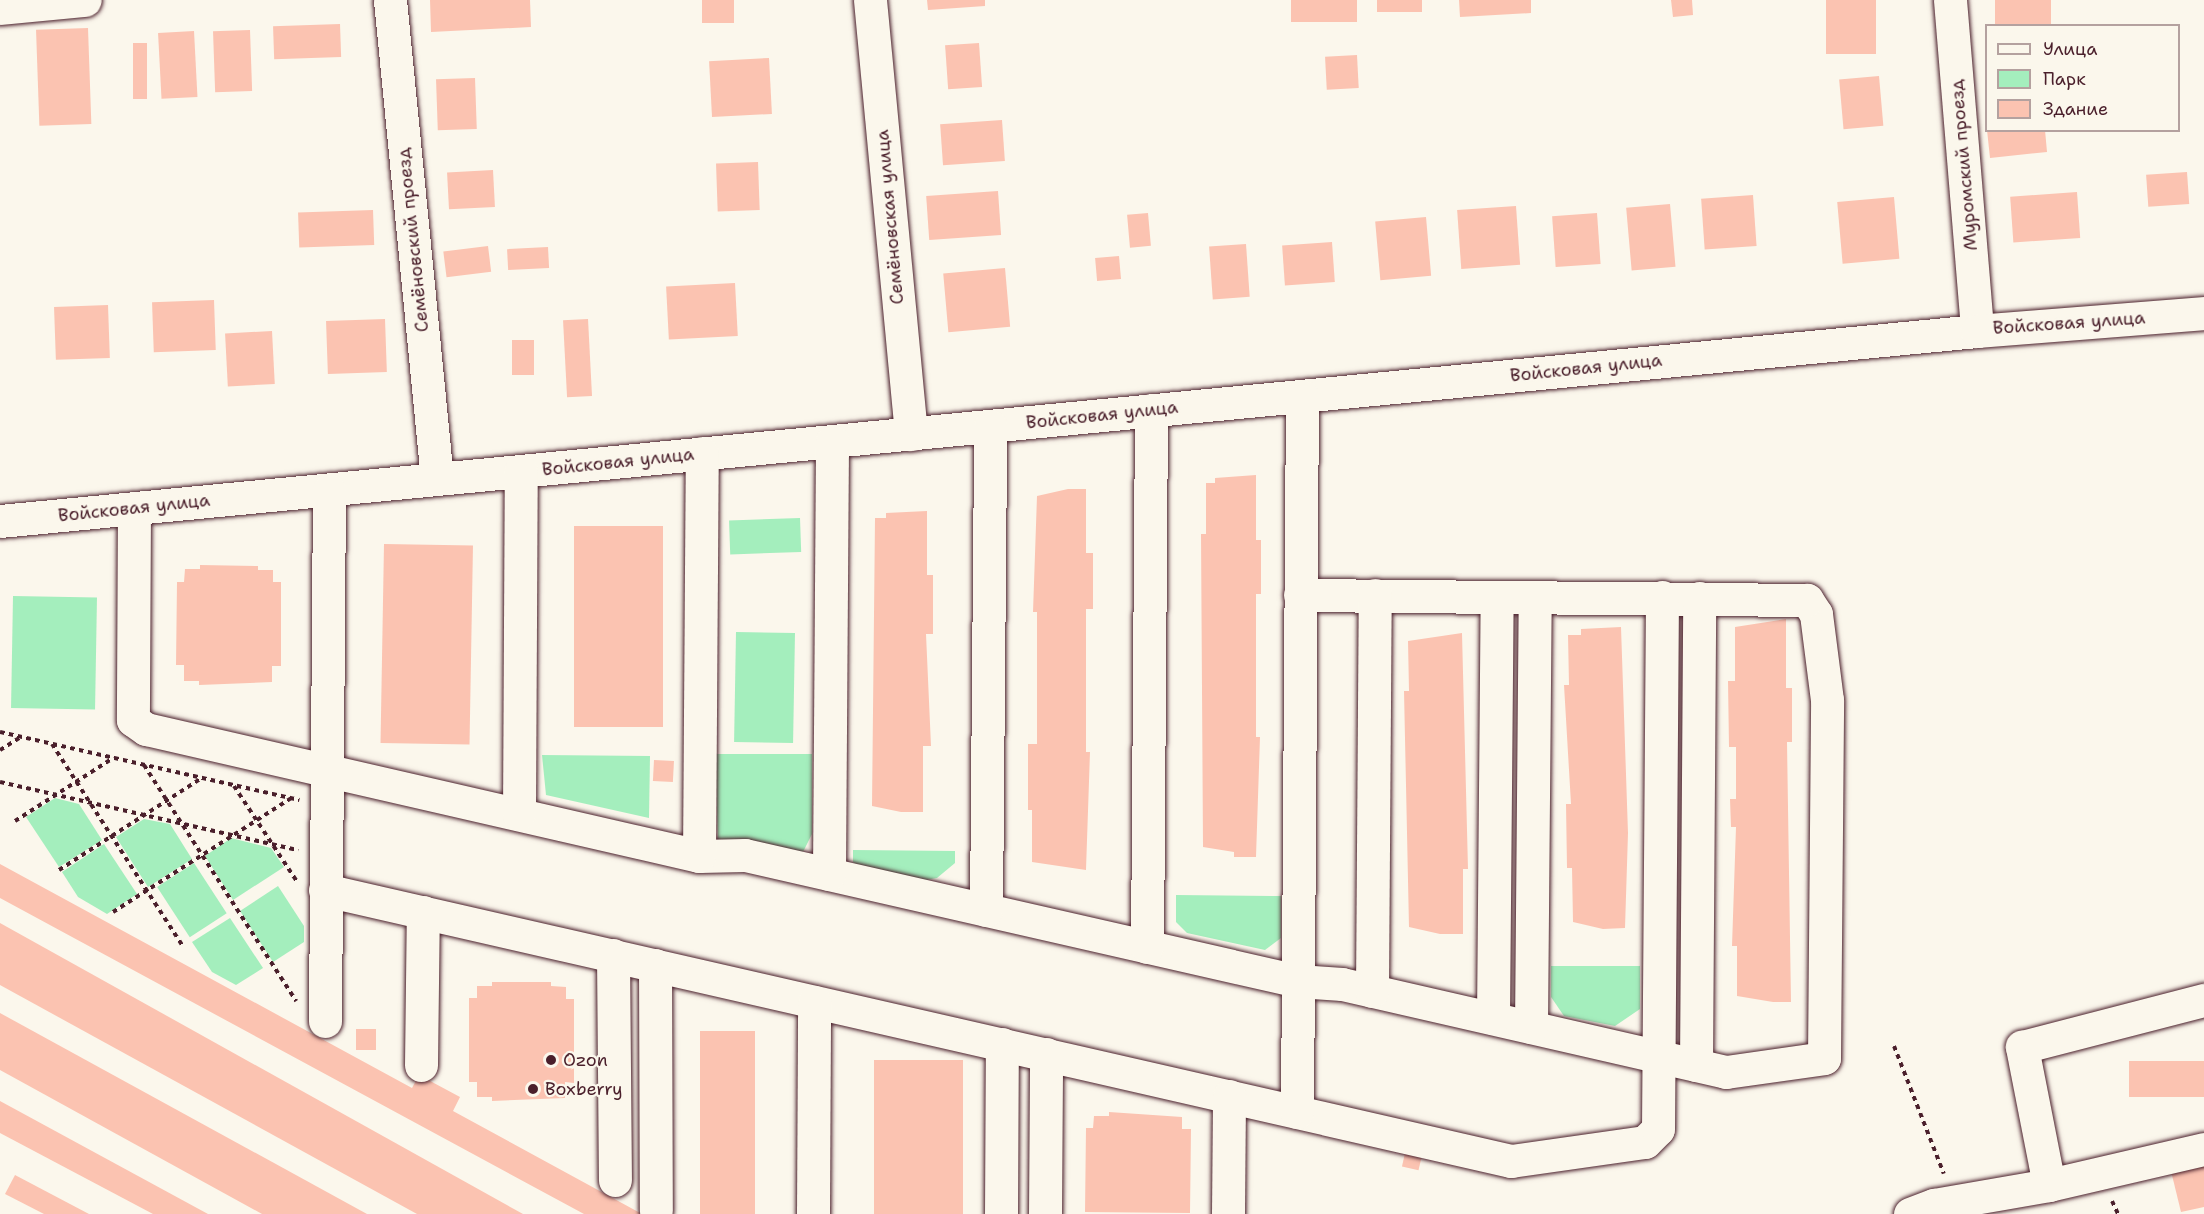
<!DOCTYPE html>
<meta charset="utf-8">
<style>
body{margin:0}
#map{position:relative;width:2204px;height:1214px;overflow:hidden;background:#fbf7ec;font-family:"Shantell Sans",sans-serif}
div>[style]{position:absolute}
.green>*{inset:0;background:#a4eebd;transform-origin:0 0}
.building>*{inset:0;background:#fbc3b1;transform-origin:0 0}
.path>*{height:4px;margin-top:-2px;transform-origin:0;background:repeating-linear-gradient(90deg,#4a1f2b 0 4.5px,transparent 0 9px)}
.roads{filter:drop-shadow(0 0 2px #4a1f2b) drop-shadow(0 0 2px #4a1f2b)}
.minor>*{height:33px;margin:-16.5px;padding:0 16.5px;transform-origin:16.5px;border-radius:16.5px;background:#fbf7ec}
.dots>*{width:16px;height:16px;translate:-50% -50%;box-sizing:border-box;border:3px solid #fbf7ec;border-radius:50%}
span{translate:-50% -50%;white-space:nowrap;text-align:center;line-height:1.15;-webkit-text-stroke:4.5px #fbf7ec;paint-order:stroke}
.street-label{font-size:18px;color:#4a1f2b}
.poi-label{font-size:18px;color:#4a1f2b}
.left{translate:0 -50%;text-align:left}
.legend{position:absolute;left:1985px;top:24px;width:195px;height:108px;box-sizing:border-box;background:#fbf7ec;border:2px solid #b4a19f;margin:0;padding:8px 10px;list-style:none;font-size:18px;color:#4a1f2b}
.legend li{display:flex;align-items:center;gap:12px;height:30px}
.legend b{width:30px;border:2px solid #b4a19f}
</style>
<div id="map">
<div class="green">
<i style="left:800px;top:518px;width:34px;height:71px;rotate:88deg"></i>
<i style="left:13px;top:596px;width:84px;height:112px;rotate:1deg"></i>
<i style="left:736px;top:632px;width:59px;height:110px;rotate:1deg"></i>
<i style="clip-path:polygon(715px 754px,812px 754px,812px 834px,803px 852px,718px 839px)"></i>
<i style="clip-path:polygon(542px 755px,650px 756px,649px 818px,546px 795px)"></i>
<i style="clip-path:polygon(55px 798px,79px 804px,102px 840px,59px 867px,26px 817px)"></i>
<i style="clip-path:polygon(144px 819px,170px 824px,192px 859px,148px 887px,116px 837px)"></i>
<i style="clip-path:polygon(231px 838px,271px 848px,284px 867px,233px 900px,205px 856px)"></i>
<i style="clip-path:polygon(104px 844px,137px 894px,107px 914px,78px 897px,62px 872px)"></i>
<i style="clip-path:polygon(853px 850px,955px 851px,955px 863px,937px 878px,926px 880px,860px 869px,853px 862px)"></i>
<i style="left:194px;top:863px;width:60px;height:44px;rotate:57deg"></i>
<i style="clip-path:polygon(278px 886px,304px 926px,304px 942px,273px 962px,240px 911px)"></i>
<i style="clip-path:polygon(1176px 895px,1281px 896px,1281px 938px,1265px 950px,1187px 933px,1176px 922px)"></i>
<i style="clip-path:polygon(230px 918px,263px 968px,236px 985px,212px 972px,192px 942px)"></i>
<i style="clip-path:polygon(1551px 966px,1640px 966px,1640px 1009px,1615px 1026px,1564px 1016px,1551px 997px)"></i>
</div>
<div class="building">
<i style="clip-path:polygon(430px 0,530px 0,531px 27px,431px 32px)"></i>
<i style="left:702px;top:0;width:32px;height:23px"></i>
<i style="clip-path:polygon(927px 0,985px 0,985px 6px,928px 10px)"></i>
<i style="left:1291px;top:0;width:66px;height:22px"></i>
<i style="left:1377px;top:0;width:45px;height:12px"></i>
<i style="clip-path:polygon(1459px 0,1531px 0,1531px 13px,1460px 17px)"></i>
<i style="clip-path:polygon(1671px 0,1692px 0,1693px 15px,1673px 17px)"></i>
<i style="left:1826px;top:0;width:50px;height:54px"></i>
<i style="left:1995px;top:0;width:56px;height:26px"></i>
<i style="left:340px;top:24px;width:33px;height:67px;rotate:88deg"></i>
<i style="left:88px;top:28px;width:96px;height:52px;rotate:88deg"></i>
<i style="left:250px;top:30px;width:61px;height:37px;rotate:88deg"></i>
<i style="left:194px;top:31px;width:66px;height:36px;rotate:87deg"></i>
<i style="left:133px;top:43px;width:14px;height:56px"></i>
<i style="left:979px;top:43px;width:44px;height:34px;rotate:86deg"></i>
<i style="left:1357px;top:55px;width:33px;height:32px;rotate:87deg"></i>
<i style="left:769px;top:58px;width:56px;height:60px;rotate:87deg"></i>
<i style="left:1879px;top:76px;width:50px;height:40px;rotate:85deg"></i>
<i style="left:475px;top:78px;width:51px;height:39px;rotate:88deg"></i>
<i style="left:1002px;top:120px;width:41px;height:62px;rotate:86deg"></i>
<i style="clip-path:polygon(1987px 130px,2045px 130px,2047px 152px,1990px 158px)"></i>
<i style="left:758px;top:162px;width:48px;height:42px;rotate:88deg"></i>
<i style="left:493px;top:170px;width:37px;height:46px;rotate:87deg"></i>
<i style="left:2187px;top:172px;width:32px;height:41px;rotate:86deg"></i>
<i style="left:998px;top:191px;width:44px;height:72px;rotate:86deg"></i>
<i style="left:2077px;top:192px;width:46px;height:67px;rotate:86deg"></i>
<i style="left:1753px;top:195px;width:51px;height:52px;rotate:86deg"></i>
<i style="left:1894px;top:197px;width:62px;height:57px;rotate:85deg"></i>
<i style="left:1670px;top:204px;width:63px;height:44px;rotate:85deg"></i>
<i style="left:1516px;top:206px;width:59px;height:59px;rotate:86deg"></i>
<i style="left:373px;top:210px;width:35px;height:75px;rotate:88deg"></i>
<i style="left:1148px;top:213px;width:33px;height:21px;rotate:85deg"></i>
<i style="left:1597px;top:213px;width:51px;height:45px;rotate:86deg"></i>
<i style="left:1426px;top:217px;width:59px;height:51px;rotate:85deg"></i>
<i style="left:1332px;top:242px;width:40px;height:50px;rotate:86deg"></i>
<i style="left:1246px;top:244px;width:53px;height:37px;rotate:86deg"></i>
<i style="left:488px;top:246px;width:26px;height:45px;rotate:83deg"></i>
<i style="left:548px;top:247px;width:21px;height:41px;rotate:87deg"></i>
<i style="left:1119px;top:256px;width:23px;height:24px;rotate:85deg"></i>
<i style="left:1005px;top:268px;width:59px;height:62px;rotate:85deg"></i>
<i style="left:735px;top:283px;width:53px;height:69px;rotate:87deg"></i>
<i style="left:214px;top:300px;width:50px;height:62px;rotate:88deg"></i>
<i style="left:108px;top:305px;width:53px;height:54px;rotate:88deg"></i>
<i style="left:385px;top:319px;width:53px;height:59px;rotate:88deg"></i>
<i style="left:588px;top:319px;width:77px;height:25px;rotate:87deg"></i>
<i style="left:272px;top:331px;width:53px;height:47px;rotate:87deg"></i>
<i style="left:512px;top:340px;width:22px;height:35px"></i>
<i style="clip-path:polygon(1256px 475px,1256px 540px,1261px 540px,1261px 594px,1256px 594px,1256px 737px,1260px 737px,1256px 857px,1234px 857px,1234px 852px,1203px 847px,1201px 534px,1206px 534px,1206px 483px,1215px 483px,1215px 478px)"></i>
<i style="clip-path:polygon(1068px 489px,1086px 489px,1086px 553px,1093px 553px,1093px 609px,1086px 609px,1086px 752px,1090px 752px,1086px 870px,1032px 862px,1032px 810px,1028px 810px,1028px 744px,1037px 744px,1037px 612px,1033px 612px,1037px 496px)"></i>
<i style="clip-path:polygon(927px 511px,927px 575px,933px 575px,933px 634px,926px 634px,931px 746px,923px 746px,923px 812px,901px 812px,872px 806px,875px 518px,886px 518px,886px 513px)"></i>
<i style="left:574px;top:526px;width:89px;height:201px"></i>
<i style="left:384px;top:544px;width:89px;height:199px;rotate:1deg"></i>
<i style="clip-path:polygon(200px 565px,258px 566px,258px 570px,273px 570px,273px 582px,281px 582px,281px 666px,272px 666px,272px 682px,199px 685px,199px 681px,184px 681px,184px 665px,176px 665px,177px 582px,184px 582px,185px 569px,200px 569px)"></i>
<i style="clip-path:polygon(1786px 619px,1786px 688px,1792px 688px,1792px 742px,1787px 742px,1791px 1002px,1773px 1002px,1737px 996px,1737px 946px,1732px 946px,1736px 827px,1731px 827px,1730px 799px,1736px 799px,1736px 747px,1729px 747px,1728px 681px,1735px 681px,1735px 627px)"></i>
<i style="clip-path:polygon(1621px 627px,1628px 833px,1625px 928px,1603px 929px,1573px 922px,1572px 868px,1567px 868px,1566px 804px,1571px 804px,1564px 685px,1569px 685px,1568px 635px,1581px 635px,1581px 629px)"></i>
<i style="clip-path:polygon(1462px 633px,1468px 869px,1463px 869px,1463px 934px,1440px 934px,1409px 927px,1404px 691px,1409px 691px,1408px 641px)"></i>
<i style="left:654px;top:760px;width:20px;height:21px;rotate:3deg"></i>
<i style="clip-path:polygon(0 864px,412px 1088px,419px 1075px,460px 1097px,453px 1111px,642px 1214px,584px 1214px,0 898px)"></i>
<i style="clip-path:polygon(0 923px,523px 1214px,417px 1214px,0 985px)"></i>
<i style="clip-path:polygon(492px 982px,551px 982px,551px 986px,566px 987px,566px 999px,574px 999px,574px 1083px,565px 1082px,565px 1098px,492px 1101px,492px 1097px,477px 1097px,477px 1082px,469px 1082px,469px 998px,477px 998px,477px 986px,492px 986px)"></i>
<i style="clip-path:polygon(0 1013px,367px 1214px,262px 1214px,0 1070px)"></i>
<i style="left:356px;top:1029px;width:20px;height:21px"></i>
<i style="left:755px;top:1031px;width:183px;height:55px;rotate:90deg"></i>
<i style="left:874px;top:1060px;width:89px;height:154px"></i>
<i style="left:2204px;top:1061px;width:36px;height:75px;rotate:90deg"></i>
<i style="clip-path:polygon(0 1101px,208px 1214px,153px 1214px,0 1133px)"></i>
<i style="clip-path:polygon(1109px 1112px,1182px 1117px,1182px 1129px,1191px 1129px,1190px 1213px,1085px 1212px,1086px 1128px,1093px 1128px,1094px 1116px,1109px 1116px)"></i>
<i style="left:1406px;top:1149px;width:17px;height:18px;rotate:13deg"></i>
<i style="clip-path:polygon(2204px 1163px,2204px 1207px,2181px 1212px,2171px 1171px)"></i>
<i style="clip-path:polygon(15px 1175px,89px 1214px,44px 1214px,5px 1194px)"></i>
</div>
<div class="path">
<i style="left:0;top:732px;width:307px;rotate:12.8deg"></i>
<i style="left:52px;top:744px;width:239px;rotate:57.1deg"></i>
<i style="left:0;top:750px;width:25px;rotate:-32deg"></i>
<i style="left:144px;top:765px;width:281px;rotate:57.2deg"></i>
<i style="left:0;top:782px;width:306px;rotate:12.9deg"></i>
<i style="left:234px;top:786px;width:113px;rotate:56.6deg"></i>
<i style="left:15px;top:821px;width:117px;rotate:-32.7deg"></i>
<i style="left:59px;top:870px;width:170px;rotate:-32.8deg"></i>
<i style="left:113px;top:912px;width:211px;rotate:-32.6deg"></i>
<i style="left:1894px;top:1046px;width:137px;rotate:68.7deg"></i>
<i style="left:2112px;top:1201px;width:14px;rotate:65deg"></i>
</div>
<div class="roads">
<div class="minor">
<i style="left:390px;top:0;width:481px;rotate:84.4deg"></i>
<i style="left:870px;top:0;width:436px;rotate:84.6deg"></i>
<i style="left:1950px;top:0;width:332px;rotate:85.3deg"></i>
<i style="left:0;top:8px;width:85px;rotate:-5.4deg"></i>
<i style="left:134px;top:508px;width:212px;rotate:90.3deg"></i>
<i style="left:133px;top:720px;width:16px;rotate:35deg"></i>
<i style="left:146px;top:729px;width:567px;rotate:12.93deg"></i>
<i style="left:699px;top:856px;width:46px;rotate:-1.2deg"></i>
<i style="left:745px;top:855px;width:567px;rotate:12.84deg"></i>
<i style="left:1298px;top:981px;width:44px;rotate:3.9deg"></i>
<i style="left:1342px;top:984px;width:394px;rotate:12.9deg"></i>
<i style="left:1726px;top:1072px;width:99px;rotate:-8.1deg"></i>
<i style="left:1824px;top:1058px;width:358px;rotate:-89.5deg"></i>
<i style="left:1827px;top:700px;width:87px;rotate:-97.3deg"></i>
<i style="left:1816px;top:614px;width:17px;rotate:-123deg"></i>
<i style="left:1807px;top:600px;width:507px;rotate:-179.43deg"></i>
<i style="left:0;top:521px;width:1986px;rotate:-5.49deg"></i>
<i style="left:1977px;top:331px;width:228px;rotate:-4.5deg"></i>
<i style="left:519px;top:814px;width:343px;rotate:-89.7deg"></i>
<i style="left:699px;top:856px;width:403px;rotate:-89.6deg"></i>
<i style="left:829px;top:874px;width:433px;rotate:-89.6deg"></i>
<i style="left:325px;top:890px;width:1217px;rotate:12.87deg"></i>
<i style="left:1511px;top:1161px;width:135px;rotate:-8.1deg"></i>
<i style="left:1645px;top:1142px;width:18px;rotate:-45deg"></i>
<i style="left:1658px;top:1129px;width:532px;rotate:-89.57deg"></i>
<i style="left:986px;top:910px;width:484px;rotate:-89.5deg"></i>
<i style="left:1147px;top:947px;width:537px;rotate:-89.57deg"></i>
<i style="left:613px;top:955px;width:225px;rotate:89.5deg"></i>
<i style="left:655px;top:965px;width:245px;rotate:89.8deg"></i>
<i style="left:1372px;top:991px;width:396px;rotate:-89.6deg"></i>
<i style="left:1493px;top:1018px;width:421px;rotate:-89.5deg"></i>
<i style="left:325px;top:1021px;width:531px;rotate:-89.57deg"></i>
<i style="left:1531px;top:1027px;width:430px;rotate:-89.5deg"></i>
<i style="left:421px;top:1065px;width:153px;rotate:-89.3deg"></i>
<i style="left:1696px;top:1065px;width:467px;rotate:-89.6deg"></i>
<i style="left:1297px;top:1112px;width:716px;rotate:-89.6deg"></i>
<i style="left:2049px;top:1185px;width:141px;rotate:-101.1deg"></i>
<i style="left:2022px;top:1047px;width:188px;rotate:-14.5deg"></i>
<i style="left:813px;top:1214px;width:212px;rotate:-89.7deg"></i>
<i style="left:1001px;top:1214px;width:170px;rotate:-89.7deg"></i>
<i style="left:1045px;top:1214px;width:160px;rotate:-89.6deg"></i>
<i style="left:1228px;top:1214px;width:118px;rotate:-89.5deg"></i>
<i style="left:1910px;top:1214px;width:26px;rotate:-21deg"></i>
<i style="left:1934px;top:1205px;width:117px;rotate:-9.9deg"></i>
<i style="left:2049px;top:1185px;width:159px;rotate:-13.1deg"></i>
</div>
</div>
<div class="dots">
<i style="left:551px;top:1060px;background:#4a1f2b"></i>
<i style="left:533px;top:1089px;background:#4a1f2b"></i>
</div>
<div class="street-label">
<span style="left:1964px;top:165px;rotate:-95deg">Муромский проезд</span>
<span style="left:890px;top:217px;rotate:-95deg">Семёновская улица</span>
<span style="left:413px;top:240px;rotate:-96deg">Семёновский проезд</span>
<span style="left:2069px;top:323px;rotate:-4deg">Войсковая улица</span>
<span style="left:1586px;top:368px;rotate:-6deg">Войсковая улица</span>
<span style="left:1102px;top:415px;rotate:-6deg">Войсковая улица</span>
<span style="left:618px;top:462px;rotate:-6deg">Войсковая улица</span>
<span style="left:134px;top:508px;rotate:-6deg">Войсковая улица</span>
</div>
<div class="poi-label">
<span class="left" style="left:563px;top:1060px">Ozon</span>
<span class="left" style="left:545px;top:1089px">Boxberry</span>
</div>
<ul class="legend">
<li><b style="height:8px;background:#fbf7ec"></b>Улица</li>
<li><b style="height:16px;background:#a4eebd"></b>Парк</li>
<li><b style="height:16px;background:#fbc3b1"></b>Здание</li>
</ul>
</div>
